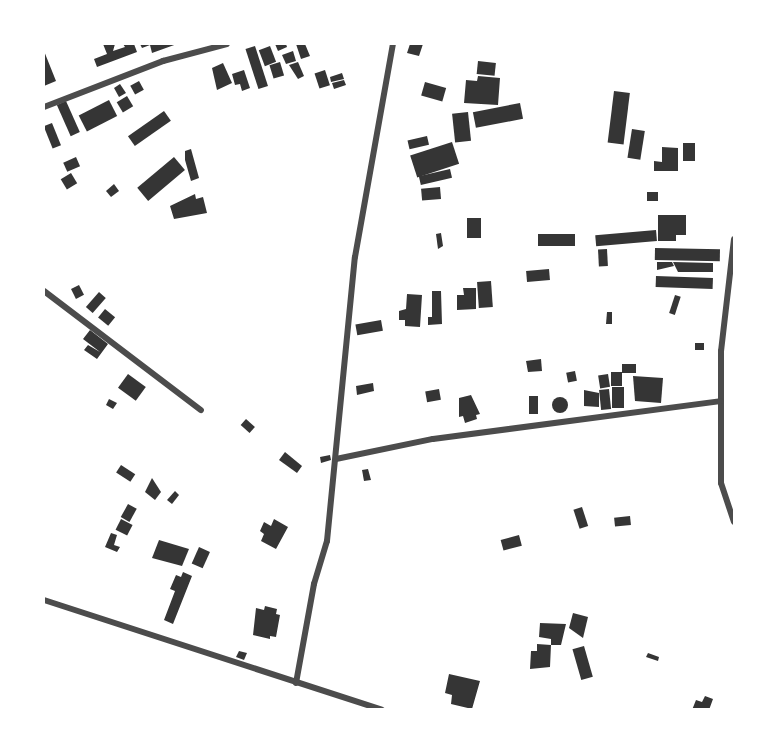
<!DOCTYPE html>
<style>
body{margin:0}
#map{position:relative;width:778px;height:753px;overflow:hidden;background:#fff;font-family:"IBM Plex Sans",sans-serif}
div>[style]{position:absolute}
.building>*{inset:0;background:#353535;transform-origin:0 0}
.round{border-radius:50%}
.minor>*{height:6px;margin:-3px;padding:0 3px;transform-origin:3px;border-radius:3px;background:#4c4c4c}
span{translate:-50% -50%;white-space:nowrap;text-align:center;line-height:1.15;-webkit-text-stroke:6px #fff;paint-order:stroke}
.frame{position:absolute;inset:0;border:45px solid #fff;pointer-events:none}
</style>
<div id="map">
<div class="building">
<i style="clip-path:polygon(103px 44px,115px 44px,113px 51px,125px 47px,123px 44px,134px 44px,137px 52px,97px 67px,94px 59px,107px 54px)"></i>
<i style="clip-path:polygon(140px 44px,177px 44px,152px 53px,150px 45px,142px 48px)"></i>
<i style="clip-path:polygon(275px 44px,286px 44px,287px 47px,278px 51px)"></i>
<i style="clip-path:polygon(296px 44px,305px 44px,310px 56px,301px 59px)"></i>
<i style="clip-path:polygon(410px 44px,423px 44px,419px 56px,407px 53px)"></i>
<i style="left:255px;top:46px;width:42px;height:10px;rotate:72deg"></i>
<i style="left:270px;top:46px;width:17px;height:12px;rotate:69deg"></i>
<i style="clip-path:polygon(44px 51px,56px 81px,44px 86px)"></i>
<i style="clip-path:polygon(293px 51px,296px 61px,286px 64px,282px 55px)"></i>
<i style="left:478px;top:61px;width:18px;height:13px;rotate:6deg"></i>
<i style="left:280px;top:62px;width:14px;height:11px;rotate:73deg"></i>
<i style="clip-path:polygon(298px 62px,304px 76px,298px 79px,289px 65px)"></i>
<i style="clip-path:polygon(223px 63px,232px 83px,217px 90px,212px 68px)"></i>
<i style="clip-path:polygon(244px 70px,250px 88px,242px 91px,240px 84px,235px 85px,232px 74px)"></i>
<i style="left:325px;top:70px;width:16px;height:11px;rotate:72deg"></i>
<i style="clip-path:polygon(342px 73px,344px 79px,331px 82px,330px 77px)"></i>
<i style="clip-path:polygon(478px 76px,500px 78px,498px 105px,464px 103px,466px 80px,477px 81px)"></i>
<i style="clip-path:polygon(344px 80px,346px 85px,334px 89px,332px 83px)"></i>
<i style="left:139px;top:81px;width:10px;height:10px;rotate:61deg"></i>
<i style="left:425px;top:82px;width:22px;height:14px;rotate:16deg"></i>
<i style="clip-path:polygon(120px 84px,126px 93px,119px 97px,114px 88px)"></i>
<i style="left:614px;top:91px;width:16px;height:52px;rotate:7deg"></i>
<i style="left:127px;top:96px;width:12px;height:12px;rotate:59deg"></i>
<i style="left:109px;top:100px;width:18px;height:34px;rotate:63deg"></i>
<i style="left:66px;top:101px;width:34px;height:10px;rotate:66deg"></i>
<i style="left:520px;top:103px;width:16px;height:48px;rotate:79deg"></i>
<i style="left:164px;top:111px;width:12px;height:44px;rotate:55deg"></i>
<i style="left:468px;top:112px;width:29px;height:16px;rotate:84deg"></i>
<i style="left:52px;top:123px;width:24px;height:9px;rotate:68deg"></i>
<i style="left:632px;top:129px;width:13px;height:29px;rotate:9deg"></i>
<i style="left:427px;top:136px;width:9px;height:20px;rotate:77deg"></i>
<i style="left:452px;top:142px;width:23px;height:44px;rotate:72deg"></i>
<i style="left:683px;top:143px;width:12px;height:18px"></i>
<i style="clip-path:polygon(662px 147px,678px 148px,678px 171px,654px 171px,654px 161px,662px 162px)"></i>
<i style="clip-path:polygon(191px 149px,199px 178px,191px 181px,185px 160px,185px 151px)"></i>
<i style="left:76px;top:157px;width:10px;height:14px;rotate:66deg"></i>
<i style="left:174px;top:157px;width:17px;height:48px;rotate:50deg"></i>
<i style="left:450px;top:169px;width:9px;height:32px;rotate:77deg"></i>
<i style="left:71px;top:173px;width:12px;height:12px;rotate:59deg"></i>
<i style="clip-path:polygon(114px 184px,119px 191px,111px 197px,106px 191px)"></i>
<i style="left:440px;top:187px;width:12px;height:19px;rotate:85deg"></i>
<i style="left:647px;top:192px;width:11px;height:9px"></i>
<i style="clip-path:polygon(195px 194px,196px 199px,203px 197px,207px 213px,174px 219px,170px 206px)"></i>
<i style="clip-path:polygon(658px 215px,686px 215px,686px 235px,676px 235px,676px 241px,658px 241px)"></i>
<i style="left:467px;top:218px;width:14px;height:20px"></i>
<i style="left:656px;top:230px;width:11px;height:61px;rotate:85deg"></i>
<i style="clip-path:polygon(441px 233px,443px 246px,438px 249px,436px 234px)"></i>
<i style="left:575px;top:234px;width:12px;height:37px;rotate:90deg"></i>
<i style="left:655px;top:248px;width:65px;height:12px;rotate:1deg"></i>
<i style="left:607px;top:249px;width:17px;height:9px;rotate:87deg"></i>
<i style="clip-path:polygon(657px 262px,672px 262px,674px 266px,657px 270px)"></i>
<i style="clip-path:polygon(673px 262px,713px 263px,713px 272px,678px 272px)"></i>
<i style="left:549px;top:269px;width:11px;height:23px;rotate:85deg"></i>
<i style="left:656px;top:276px;width:57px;height:11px;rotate:2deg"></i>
<i style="left:491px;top:281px;width:26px;height:14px;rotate:86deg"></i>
<i style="left:79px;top:285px;width:11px;height:9px;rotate:63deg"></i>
<i style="clip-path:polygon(463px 288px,476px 288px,476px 309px,457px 310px,457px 295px,464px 295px)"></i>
<i style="clip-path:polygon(432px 291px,441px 291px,442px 324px,428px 325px,428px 317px,432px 317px)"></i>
<i style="left:99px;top:292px;width:9px;height:20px;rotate:41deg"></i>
<i style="clip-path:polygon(407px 294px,422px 295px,420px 327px,405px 326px,405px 320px,399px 320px,399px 311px,406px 309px)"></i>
<i style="left:675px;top:295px;width:6px;height:19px;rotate:18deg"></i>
<i style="left:105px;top:309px;width:13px;height:11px;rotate:39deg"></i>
<i style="clip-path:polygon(607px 312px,612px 312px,612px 324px,606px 324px)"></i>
<i style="left:381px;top:320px;width:11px;height:26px;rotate:80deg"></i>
<i style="clip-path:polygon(90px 330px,108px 344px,97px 359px,84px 350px,88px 345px,100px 352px,83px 339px)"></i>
<i style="left:695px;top:343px;width:9px;height:7px"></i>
<i style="clip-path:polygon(541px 359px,542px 371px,528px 372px,526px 361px)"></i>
<i style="left:636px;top:364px;width:9px;height:14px;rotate:90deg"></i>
<i style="left:575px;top:371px;width:10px;height:9px;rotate:79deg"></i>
<i style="left:611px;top:372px;width:11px;height:14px"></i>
<i style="left:128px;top:374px;width:22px;height:17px;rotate:36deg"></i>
<i style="left:608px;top:374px;width:13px;height:10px;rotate:81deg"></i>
<i style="clip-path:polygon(633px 376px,663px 378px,661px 403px,635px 401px)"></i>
<i style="clip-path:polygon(373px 383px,374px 391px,357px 395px,356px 386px)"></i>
<i style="left:612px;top:387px;width:12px;height:21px"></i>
<i style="left:439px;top:389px;width:11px;height:14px;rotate:80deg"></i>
<i style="left:609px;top:389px;width:20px;height:10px;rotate:84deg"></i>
<i style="clip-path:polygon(584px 390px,599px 393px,599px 407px,584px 406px)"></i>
<i style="clip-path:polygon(471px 395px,480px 414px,476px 415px,477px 419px,465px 423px,463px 416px,459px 417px,459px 398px)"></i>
<i style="left:529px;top:396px;width:9px;height:18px"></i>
<i class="round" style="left:552px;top:397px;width:16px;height:16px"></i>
<i style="clip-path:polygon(109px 399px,117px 403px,113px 409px,106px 405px)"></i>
<i style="left:246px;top:419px;width:12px;height:8px;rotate:42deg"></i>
<i style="clip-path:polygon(285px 452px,302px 466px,297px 473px,279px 460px)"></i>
<i style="clip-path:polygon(330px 455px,331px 460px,321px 463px,320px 457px)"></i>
<i style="left:121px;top:465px;width:17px;height:9px;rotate:33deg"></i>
<i style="clip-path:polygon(368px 469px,371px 480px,364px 481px,362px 470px)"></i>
<i style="clip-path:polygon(152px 478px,161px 492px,155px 500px,145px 492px)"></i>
<i style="clip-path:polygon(175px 491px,179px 495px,172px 504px,167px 500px)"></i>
<i style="left:128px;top:504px;width:10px;height:15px;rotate:29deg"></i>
<i style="left:582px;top:507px;width:20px;height:9px;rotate:72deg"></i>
<i style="left:630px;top:516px;width:9px;height:16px;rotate:84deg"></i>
<i style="left:121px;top:519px;width:13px;height:12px;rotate:27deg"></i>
<i style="clip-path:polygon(274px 519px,288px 527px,276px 549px,261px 541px,264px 534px,260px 531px,264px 522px,271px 526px)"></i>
<i style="clip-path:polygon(111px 533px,117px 535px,114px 545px,120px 547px,117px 552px,105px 547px)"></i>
<i style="left:519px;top:535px;width:11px;height:19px;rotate:75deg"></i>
<i style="clip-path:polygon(159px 540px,189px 549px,182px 566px,152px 558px)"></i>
<i style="left:199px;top:547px;width:12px;height:18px;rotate:24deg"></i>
<i style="clip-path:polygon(183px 572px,192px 576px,173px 624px,164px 620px,175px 591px,170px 589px,176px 575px,181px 577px)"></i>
<i style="clip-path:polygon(265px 606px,277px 609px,276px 614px,280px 615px,276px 637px,270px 636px,270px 639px,253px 635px,256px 608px,264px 610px)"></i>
<i style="clip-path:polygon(573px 613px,588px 617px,583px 638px,569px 628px)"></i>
<i style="clip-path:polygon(540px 623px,566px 624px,561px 645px,551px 645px,551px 639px,539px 637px)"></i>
<i style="clip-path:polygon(537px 644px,551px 645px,550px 667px,530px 669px,531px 651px,537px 651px)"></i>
<i style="left:584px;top:646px;width:32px;height:12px;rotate:74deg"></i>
<i style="clip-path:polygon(239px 651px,247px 653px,244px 660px,236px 657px)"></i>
<i style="clip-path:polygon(648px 653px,659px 657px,658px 661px,646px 657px)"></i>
<i style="clip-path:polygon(449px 674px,480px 681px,472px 709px,451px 704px,452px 695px,445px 693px)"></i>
<i style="clip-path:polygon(705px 696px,713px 699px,709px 710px,692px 710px,696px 700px,702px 702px)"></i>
</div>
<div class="minor">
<i style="left:44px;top:107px;width:128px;rotate:-21.1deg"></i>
<i style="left:163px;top:61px;width:66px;rotate:-14.9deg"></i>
<i style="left:734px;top:239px;width:113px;rotate:96.6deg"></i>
<i style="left:721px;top:351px;width:132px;rotate:90deg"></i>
<i style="left:721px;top:483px;width:41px;rotate:71.6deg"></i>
<i style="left:44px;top:291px;width:197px;rotate:37.2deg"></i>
<i style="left:336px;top:459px;width:99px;rotate:-11.7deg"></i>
<i style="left:433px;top:439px;width:290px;rotate:-7.5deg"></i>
<i style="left:44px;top:600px;width:355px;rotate:18deg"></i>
<i style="left:296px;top:683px;width:101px;rotate:-79.7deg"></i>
<i style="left:314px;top:584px;width:45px;rotate:-73.2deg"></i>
<i style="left:327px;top:541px;width:285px;rotate:-84.4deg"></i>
<i style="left:355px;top:257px;width:216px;rotate:-79.9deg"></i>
</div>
<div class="frame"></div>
</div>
